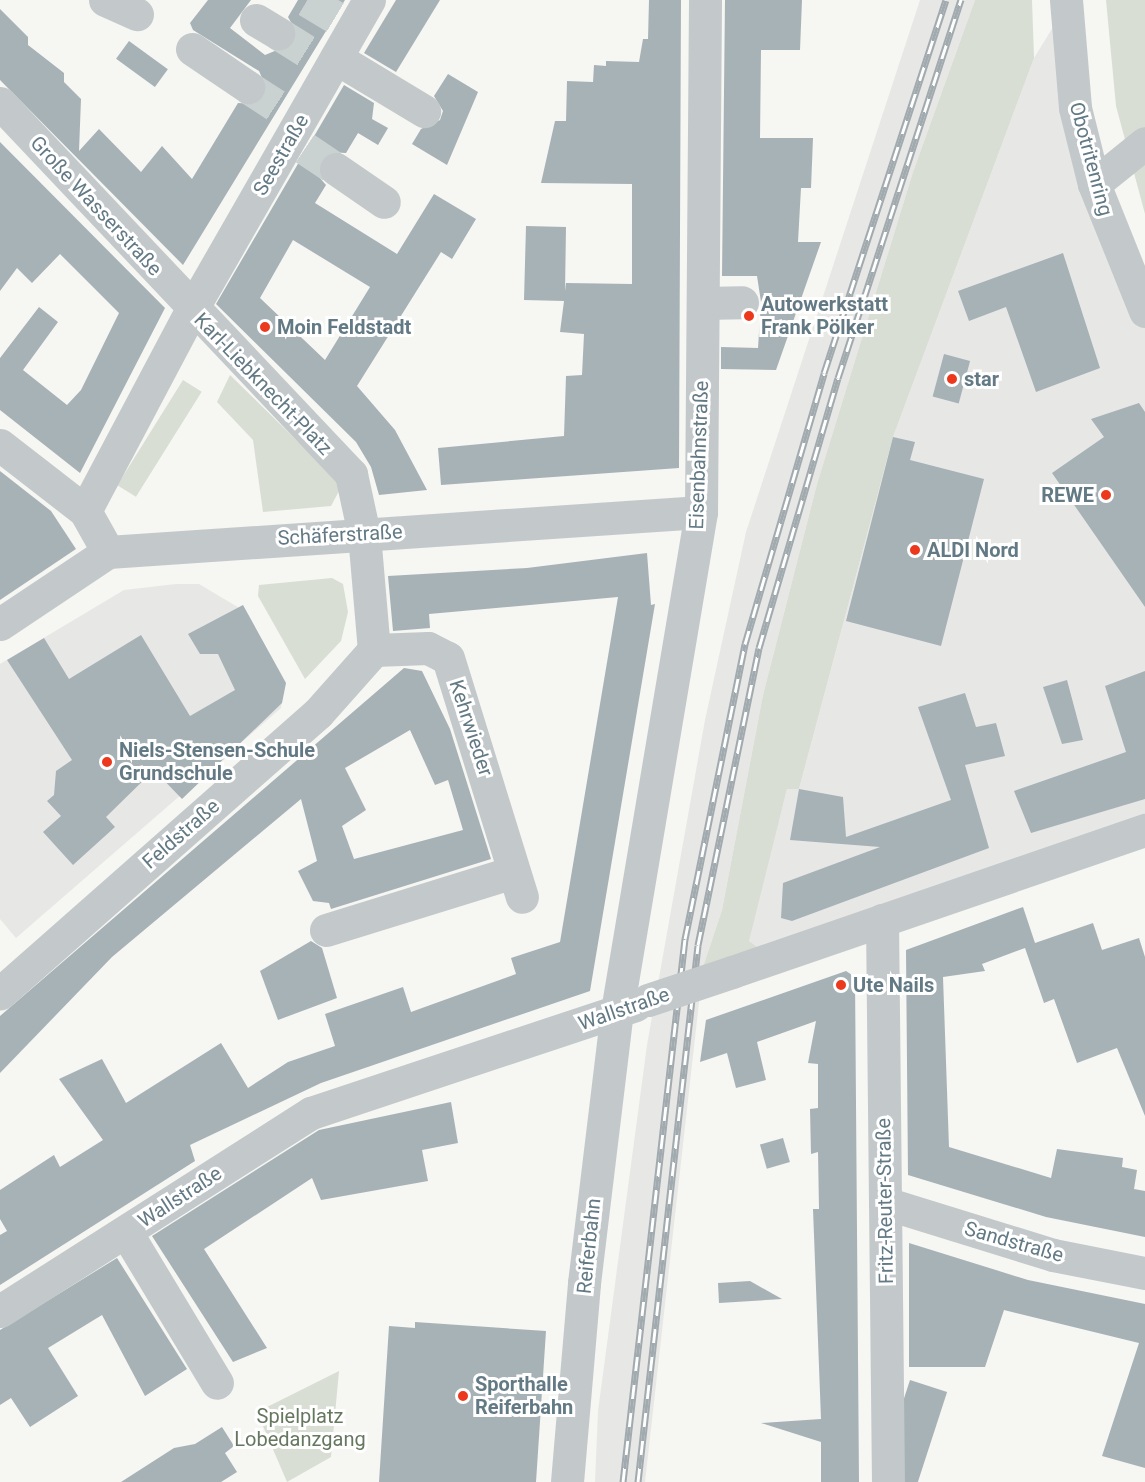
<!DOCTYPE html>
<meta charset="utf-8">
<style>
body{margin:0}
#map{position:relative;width:1145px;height:1482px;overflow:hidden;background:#f6f6f2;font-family:Roboto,sans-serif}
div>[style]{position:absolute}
.built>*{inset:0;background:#e7e7e6}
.green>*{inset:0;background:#d8ded3;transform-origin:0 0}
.building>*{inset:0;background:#a7b2b6;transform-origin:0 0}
.minor-tunnel>*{height:33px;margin-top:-16.5px;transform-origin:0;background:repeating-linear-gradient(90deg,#cad1d1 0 33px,transparent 0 49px)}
.minor>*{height:33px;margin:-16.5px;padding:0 16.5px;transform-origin:16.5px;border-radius:16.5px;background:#c3c8ca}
.rail>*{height:7px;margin-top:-3.5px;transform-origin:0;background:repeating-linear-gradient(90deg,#fff 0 14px,#a1aaae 0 28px);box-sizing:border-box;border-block:2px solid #a1aaae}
.minor-bridge>*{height:33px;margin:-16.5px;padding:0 16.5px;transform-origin:16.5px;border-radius:16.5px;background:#c3c8ca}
.dots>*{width:16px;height:16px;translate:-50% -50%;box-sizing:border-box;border:3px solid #fff;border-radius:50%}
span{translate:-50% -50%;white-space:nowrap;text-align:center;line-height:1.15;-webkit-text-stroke:6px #fff;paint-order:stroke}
.street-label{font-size:20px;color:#637a85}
.poi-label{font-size:20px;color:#637a85;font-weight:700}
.left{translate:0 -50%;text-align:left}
.right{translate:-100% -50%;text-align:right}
.park-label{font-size:20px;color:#66775f}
</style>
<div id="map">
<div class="built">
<i style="clip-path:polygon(920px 0,975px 0,913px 172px,817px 484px,763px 695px,722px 910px,703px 967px,645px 1482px,595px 1482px,598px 1411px,647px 1045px,705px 720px,746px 532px)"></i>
<i style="clip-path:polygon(1066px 6px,1075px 108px,1145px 311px,1145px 830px,771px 958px,748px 941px,787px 789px,799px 789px,893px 437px,1034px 58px)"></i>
<i style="clip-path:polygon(176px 584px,199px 584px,241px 609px,284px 686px,281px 708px,16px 938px,0 919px,0 664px,124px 590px)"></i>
</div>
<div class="green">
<i style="clip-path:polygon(975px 0,1032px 0,1034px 58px,893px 437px,799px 789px,787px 789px,749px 941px,771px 958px,703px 967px,722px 910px,763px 695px,817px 484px,913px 172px)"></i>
<i style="clip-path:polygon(1106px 0,1145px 0,1145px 214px,1116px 106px)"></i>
<i style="clip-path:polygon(230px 375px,337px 480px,339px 491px,331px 506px,263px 512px,253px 440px,217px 402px)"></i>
<i style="left:183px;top:380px;width:22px;height:124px;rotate:32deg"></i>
<i style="clip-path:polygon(332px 578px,343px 584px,348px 612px,341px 641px,305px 679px,258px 596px,259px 585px)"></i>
<i style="clip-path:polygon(339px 1371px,331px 1457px,287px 1482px,257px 1412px)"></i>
</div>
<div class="building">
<i style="clip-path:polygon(208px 0,251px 0,230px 28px,265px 55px,294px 43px,297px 33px,288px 17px,298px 0,345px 0,183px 265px,0 80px,0 9px,28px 37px,28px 45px,64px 73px,64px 82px,81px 99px,79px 151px,99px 129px,141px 172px,162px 146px,192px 179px,238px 103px,256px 104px,267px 89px,259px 71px,193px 30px,190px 23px)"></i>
<i style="clip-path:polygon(396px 0,440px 0,396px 72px,364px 53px)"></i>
<i style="clip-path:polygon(649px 0,681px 0,679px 468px,441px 485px,438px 448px,564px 436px,566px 376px,582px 375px,584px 334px,560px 332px,564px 301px,524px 300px,526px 226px,566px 227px,565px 291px,566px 283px,632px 284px,632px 184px,541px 183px,555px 121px,566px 121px,567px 81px,593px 82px,594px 65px,606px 66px,606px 61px,639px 62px,643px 39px,648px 39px)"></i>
<i style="clip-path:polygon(725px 0,802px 0,800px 50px,761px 50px,760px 138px,813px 138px,811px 188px,801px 188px,798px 242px,821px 242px,776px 370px,721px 369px,721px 347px,758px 348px,761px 302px,757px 276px,722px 276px)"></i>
<i style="left:129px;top:41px;width:48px;height:22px;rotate:36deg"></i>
<i style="clip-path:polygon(448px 74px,478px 92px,447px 165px,412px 144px,421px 129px,440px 120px,443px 111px,434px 96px)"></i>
<i style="clip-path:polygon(evenodd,344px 85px,374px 103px,372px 119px,388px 128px,378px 145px,358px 133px,346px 153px,328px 152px,321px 158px,319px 177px,326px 185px,315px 203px,397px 254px,434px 194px,476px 219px,452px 259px,441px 252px,357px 386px,395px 430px,427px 490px,379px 495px,371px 467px,356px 442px,216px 304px,344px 85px,293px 240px,370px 287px,325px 360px,260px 298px,293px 240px)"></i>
<i style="clip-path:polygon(0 142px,165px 308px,80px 473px,0 410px,0 358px,39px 307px,58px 322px,23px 370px,67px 405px,81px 390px,119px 313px,60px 254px,32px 283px,17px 268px,0 291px)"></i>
<i style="clip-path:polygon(1063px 253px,1100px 368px,1036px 392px,1006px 307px,969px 321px,958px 291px)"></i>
<i style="left:944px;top:354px;width:27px;height:44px;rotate:15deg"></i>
<i style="clip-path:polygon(1139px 403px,1145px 412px,1145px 607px,1052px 473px,1104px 437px,1091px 419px)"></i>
<i style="clip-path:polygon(893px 437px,915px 442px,910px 460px,984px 479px,941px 646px,846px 621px)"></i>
<i style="clip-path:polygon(0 471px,51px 511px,76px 549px,0 600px)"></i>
<i style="clip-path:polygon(647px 553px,651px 605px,655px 604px,590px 991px,321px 1083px,190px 1145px,195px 1161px,0 1285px,0 1235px,7px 1231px,0 1219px,0 1190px,54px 1155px,60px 1167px,103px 1140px,59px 1079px,102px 1059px,126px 1103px,221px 1043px,248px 1088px,288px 1062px,335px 1046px,325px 1014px,403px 987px,411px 1012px,516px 974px,511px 958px,560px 942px,618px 597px,429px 614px,430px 628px,393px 631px,388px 576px,527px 568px)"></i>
<i style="clip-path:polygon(243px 605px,286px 683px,282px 703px,182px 799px,154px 770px,106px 817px,115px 827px,73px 865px,43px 832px,61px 816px,47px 801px,54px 795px,56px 771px,72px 760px,7px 660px,44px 638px,69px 679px,141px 635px,190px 716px,235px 690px,218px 654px,200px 654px,188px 634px)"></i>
<i style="clip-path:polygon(evenodd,404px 668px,422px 671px,450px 729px,491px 859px,331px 909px,329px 903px,313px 901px,298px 871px,317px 861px,301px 799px,112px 957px,0 1073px,0 1016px,404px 668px,410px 730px,435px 785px,448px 780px,463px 830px,354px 859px,342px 826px,366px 810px,345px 768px,410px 730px)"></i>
<i style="clip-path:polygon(1145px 671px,1145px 799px,1031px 833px,1014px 791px,1126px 752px,1105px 686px)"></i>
<i style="clip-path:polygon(1067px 680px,1083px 740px,1062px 744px,1043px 687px)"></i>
<i style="clip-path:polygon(965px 693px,976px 727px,996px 723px,1005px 756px,965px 765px,989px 848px,792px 921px,781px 918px,783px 883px,880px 847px,790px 840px,799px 789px,843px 797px,846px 837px,951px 800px,918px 707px)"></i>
<i style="clip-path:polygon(1023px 907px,1035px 943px,1093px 923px,1102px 950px,1139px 938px,1145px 957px,1145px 1116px,1117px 1048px,1077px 1063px,1054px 999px,1044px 1003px,1025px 948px,982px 964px,985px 971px,943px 977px,949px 1147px,1051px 1178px,1057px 1149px,1123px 1158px,1122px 1167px,1137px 1170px,1134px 1189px,1145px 1191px,1145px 1237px,1046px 1217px,908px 1175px,906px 950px)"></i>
<i style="clip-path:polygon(311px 941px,322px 948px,337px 998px,278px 1020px,260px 971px)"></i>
<i style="clip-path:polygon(846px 971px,855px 977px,859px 1482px,821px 1482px,821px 1442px,761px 1423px,821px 1419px,813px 1209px,819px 1209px,818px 1152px,811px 1154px,810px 1109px,818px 1108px,818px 1064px,808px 1063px,816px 1021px,757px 1042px,766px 1080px,736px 1088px,727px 1053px,700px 1062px,706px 1020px)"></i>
<i style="clip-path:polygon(451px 1102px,458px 1143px,422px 1150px,428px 1181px,321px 1200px,312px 1178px,204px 1249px,267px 1348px,233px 1362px,152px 1236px,319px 1130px)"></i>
<i style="left:783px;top:1138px;width:25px;height:24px;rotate:74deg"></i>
<i style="clip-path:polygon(909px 1243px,1028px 1280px,1145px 1304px,1145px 1468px,1102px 1456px,1139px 1343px,1004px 1310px,985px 1367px,909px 1367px)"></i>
<i style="clip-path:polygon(117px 1258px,187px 1369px,145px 1396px,102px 1315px,48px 1348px,78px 1396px,30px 1427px,11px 1398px,0 1405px,0 1330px)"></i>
<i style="clip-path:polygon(750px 1281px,782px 1299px,719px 1303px,718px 1283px)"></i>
<i style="clip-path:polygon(415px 1322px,546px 1331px,536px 1482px,379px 1482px,389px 1326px,415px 1328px)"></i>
<i style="left:910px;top:1380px;width:39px;height:102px;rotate:18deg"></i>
<i style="clip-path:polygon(222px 1427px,234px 1446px,225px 1453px,237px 1472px,221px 1482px,121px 1482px,174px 1448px,195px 1444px)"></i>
</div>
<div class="minor-tunnel">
<i style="left:307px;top:0;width:33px;rotate:31deg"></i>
<i style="left:278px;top:33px;width:40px;rotate:32deg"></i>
<i style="left:248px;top:87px;width:37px;rotate:33deg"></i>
<i style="left:305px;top:148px;width:37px;rotate:34deg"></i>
</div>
<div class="minor">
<i style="left:105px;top:0;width:35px;rotate:24deg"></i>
<i style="left:1066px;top:0;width:108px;rotate:85.2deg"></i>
<i style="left:1075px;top:108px;width:78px;rotate:76deg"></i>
<i style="left:1094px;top:184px;width:137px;rotate:68.1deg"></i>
<i style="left:256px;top:20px;width:26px;rotate:31deg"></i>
<i style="left:192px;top:49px;width:68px;rotate:34.2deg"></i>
<i style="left:336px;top:58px;width:103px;rotate:31.1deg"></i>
<i style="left:0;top:103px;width:511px;rotate:46.59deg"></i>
<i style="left:351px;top:474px;width:61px;rotate:77.8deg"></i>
<i style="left:364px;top:534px;width:116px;rotate:85.1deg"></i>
<i style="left:374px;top:650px;width:84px;rotate:131.6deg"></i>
<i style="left:318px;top:713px;width:424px;rotate:138.6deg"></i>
<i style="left:336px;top:169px;width:58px;rotate:34.5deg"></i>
<i style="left:1094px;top:184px;width:65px;rotate:-38.8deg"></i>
<i style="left:703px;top:303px;width:39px;rotate:-1deg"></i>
<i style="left:0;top:445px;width:108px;rotate:37.8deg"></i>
<i style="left:85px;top:511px;width:47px;rotate:60.7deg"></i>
<i style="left:85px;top:511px;width:229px;rotate:-62.1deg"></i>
<i style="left:192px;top:309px;width:356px;rotate:-60.2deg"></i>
<i style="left:0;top:624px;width:130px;rotate:-33.7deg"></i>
<i style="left:108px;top:552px;width:594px;rotate:-3.86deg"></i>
<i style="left:374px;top:650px;width:54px;rotate:-2.1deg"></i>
<i style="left:428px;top:648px;width:22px;rotate:27deg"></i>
<i style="left:448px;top:658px;width:250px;rotate:72.8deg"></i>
<i style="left:882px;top:920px;width:562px;rotate:89.39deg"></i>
<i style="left:326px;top:930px;width:196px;rotate:-17.2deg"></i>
<i style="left:732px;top:972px;width:437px;rotate:-19deg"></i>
<i style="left:885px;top:1203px;width:176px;rotate:17.2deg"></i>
<i style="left:1053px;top:1255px;width:94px;rotate:11.1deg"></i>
<i style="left:126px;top:1232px;width:176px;rotate:58.9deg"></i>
<i style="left:0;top:1311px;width:369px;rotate:-32.5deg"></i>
<i style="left:311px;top:1113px;width:342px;rotate:-18.4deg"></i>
<i style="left:567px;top:1482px;width:200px;rotate:-85.1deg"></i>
<i style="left:584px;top:1283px;width:274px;rotate:-83.1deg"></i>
<i style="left:617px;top:1011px;width:506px;rotate:-80.44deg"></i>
<i style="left:701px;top:512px;width:512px;rotate:-89.55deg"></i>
</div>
<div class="rail">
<i style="left:623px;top:1482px;width:547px;rotate:-83.49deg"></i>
<i style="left:685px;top:939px;width:301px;rotate:-78.5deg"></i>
<i style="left:745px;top:644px;width:282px;rotate:-73.7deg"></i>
<i style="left:824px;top:373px;width:392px;rotate:-71.9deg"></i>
<i style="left:638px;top:1482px;width:540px;rotate:-83.62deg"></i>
<i style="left:698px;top:945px;width:303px;rotate:-78.4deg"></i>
<i style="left:759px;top:648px;width:281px;rotate:-73.7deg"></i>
<i style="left:838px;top:378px;width:398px;rotate:-72deg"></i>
</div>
<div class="minor-bridge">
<i style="left:648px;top:1000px;width:89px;rotate:-18.4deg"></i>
</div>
<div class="dots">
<i style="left:749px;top:316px;background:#ec381d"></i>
<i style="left:265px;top:327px;background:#ec381d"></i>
<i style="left:952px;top:379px;background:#ec381d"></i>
<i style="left:1106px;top:495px;background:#ec381d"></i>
<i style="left:915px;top:550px;background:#ec381d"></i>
<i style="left:107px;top:762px;background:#ec381d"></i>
<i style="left:841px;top:985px;background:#ec381d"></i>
<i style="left:463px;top:1396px;background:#ec381d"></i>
</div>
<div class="street-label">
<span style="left:281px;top:155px;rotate:-60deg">Seestraße</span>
<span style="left:1091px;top:159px;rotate:75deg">Obotritenring</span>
<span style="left:96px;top:206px;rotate:47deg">Große Wasserstraße</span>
<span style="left:263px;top:384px;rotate:46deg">Karl-Liebknecht-Platz</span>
<span style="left:699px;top:455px;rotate:-88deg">Eisenbahnstraße</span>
<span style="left:340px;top:535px;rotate:-3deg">Schäferstraße</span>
<span style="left:471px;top:728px;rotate:72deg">Kehrwieder</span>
<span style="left:181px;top:834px;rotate:-41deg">Feldstraße</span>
<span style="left:624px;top:1009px;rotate:-19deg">Wallstraße</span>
<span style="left:180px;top:1197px;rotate:-33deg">Wallstraße</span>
<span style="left:885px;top:1201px;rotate:-91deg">Fritz-Reuter-Straße</span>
<span style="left:1014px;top:1242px;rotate:16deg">Sandstraße</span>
<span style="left:589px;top:1246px;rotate:-84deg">Reiferbahn</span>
</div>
<div class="poi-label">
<span class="left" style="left:761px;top:316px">Autowerkstatt<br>Frank Pölker</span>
<span class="left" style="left:277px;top:327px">Moin Feldstadt</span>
<span class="left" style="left:964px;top:379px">star</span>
<span class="right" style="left:1094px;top:495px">REWE</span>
<span class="left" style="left:927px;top:550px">ALDI Nord</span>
<span class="left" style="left:119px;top:762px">Niels-Stensen-Schule<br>Grundschule</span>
<span class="left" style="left:853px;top:985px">Ute Nails</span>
<span class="left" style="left:475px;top:1396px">Sporthalle<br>Reiferbahn</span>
</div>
<div class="park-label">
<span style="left:300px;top:1428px">Spielplatz<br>Lobedanzgang</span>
</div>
</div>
